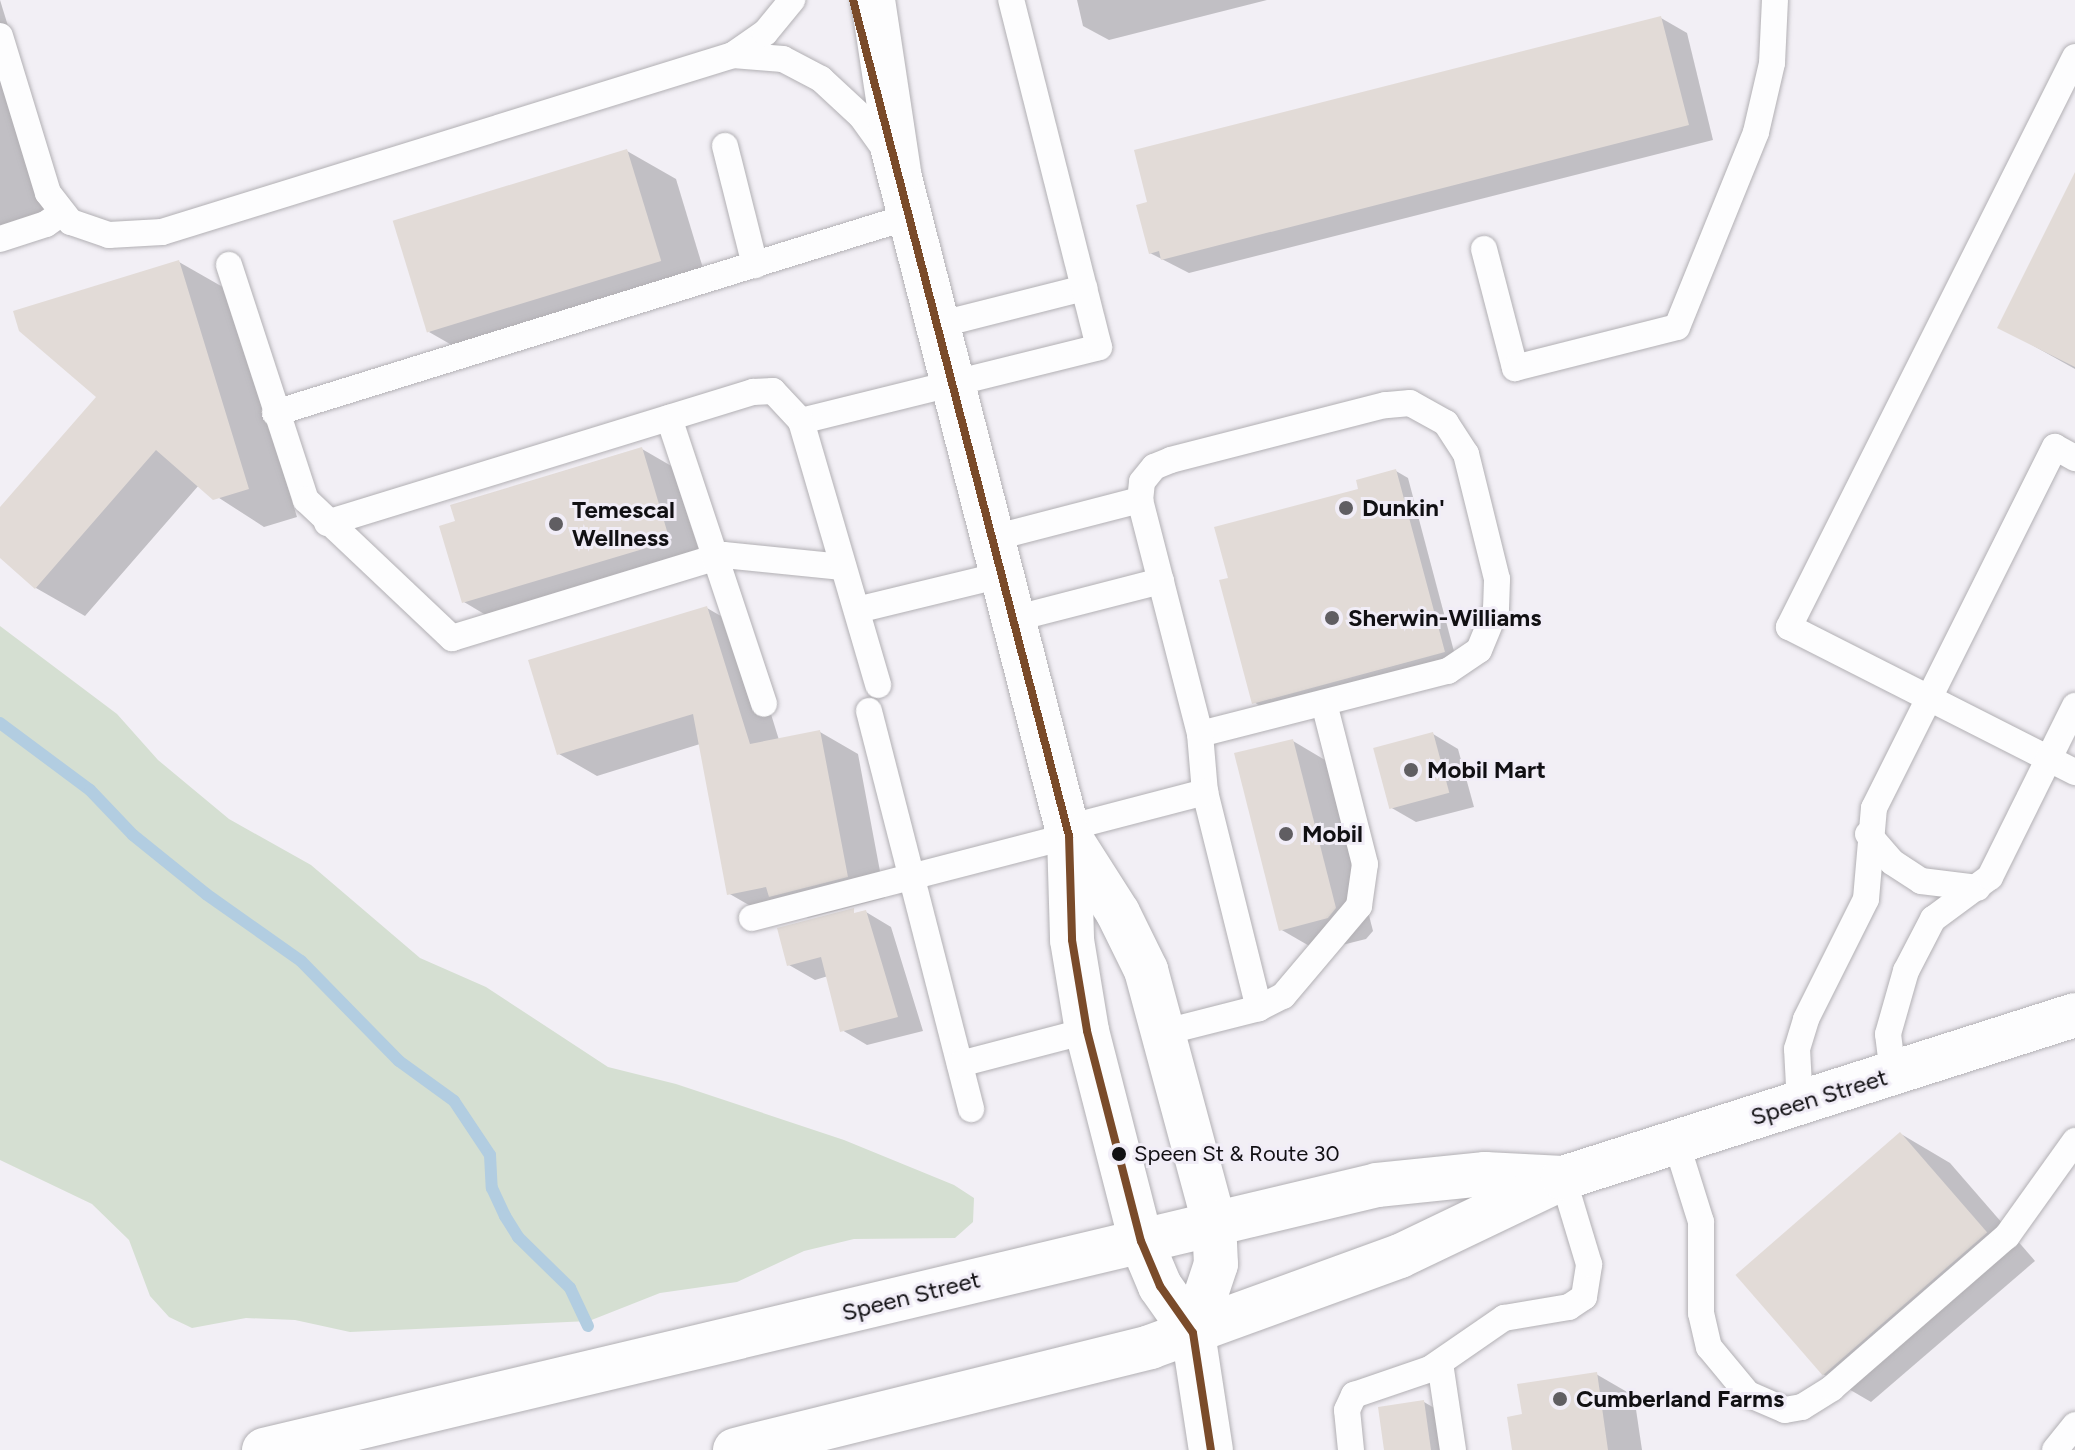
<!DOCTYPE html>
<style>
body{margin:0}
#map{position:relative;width:2075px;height:1450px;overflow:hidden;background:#f2eff5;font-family:Figtree,sans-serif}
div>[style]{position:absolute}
.green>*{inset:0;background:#d5dfd2}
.shadow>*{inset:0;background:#0003}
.stream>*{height:12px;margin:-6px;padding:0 6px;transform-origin:6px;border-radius:6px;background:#b2cde1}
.building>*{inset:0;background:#e2dbd7;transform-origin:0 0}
.roads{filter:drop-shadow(0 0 2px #b2b0b4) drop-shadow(0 0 2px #b2b0b4)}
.lane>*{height:26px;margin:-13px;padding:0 13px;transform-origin:13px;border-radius:13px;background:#fdfdfe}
.secondary>*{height:44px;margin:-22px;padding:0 22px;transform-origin:22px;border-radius:22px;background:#fdfdfe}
.highway>*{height:44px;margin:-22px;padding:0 22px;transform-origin:22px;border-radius:22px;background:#fdfdfe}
.bus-1>*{height:8px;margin:-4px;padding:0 4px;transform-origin:4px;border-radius:4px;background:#7a4b2a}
.dots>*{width:22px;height:22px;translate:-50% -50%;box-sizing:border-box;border:4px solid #f1edf7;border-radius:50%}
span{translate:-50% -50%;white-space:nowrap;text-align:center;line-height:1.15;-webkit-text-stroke:6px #f1edf7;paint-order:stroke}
.bus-label{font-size:22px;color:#111013}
.left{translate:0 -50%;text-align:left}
.poi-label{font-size:24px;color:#111013;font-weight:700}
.street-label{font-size:24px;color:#111013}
</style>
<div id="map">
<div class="green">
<i style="clip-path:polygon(0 626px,117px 714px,158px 760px,229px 819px,311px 865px,420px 958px,486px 987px,608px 1067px,676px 1084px,844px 1140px,954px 1185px,974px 1198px,973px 1222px,955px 1238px,854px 1239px,804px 1251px,737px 1282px,660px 1293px,589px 1321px,350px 1332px,295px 1320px,246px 1318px,192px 1328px,169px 1317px,150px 1296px,129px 1240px,92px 1204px,0 1160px)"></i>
</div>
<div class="shadow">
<i style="clip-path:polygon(0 0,68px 221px,0 241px)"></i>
<i style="clip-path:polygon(1077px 0,1267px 0,1109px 40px,1083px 26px)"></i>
<i style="clip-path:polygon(1661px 18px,1687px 33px,1713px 140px,1189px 273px,1150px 253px)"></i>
<i style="clip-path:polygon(627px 151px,676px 179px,709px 288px,478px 360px,429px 332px)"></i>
<i style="clip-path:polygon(2075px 177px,2075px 369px,2000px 327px)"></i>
<i style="clip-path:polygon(179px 262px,228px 290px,297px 517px,264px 527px,199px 485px,85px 616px,36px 588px,0 556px,0 510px,98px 397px)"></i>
<i style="clip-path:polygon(642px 449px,680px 471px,706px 562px,501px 624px,464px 602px)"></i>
<i style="clip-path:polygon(1396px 471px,1408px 478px,1456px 659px,1266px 710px,1254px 702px,1230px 579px)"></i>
<i style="clip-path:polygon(707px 608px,745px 630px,779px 740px,820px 732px,858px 754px,885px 898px,808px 918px,795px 910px,766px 915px,728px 893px,700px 744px,597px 776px,559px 754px)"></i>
<i style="clip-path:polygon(1433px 734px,1458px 749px,1474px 807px,1416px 822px,1390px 807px)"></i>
<i style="clip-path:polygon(1293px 741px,1330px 763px,1373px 931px,1366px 939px,1318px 951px,1280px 929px)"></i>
<i style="clip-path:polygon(866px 912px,891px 927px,923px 1031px,867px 1045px,842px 1030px,828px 976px,815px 980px,789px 965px)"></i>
<i style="clip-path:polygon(1901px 1134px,1950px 1163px,2035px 1261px,1871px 1402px,1823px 1374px)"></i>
<i style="clip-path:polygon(1596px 1374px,1634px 1396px,1642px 1450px,1514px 1450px,1524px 1416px)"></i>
<i style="clip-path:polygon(1424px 1402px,1462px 1424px,1465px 1450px,1386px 1450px)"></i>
</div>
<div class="stream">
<i style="left:0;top:723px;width:112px;rotate:36.7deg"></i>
<i style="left:90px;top:790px;width:62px;rotate:46.3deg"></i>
<i style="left:133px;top:835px;width:94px;rotate:38.9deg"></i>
<i style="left:206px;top:894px;width:116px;rotate:35.2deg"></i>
<i style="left:301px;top:961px;width:140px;rotate:45.6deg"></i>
<i style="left:399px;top:1061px;width:68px;rotate:36deg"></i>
<i style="left:454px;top:1101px;width:65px;rotate:56.3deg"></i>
<i style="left:490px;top:1155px;width:33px;rotate:87deg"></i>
<i style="left:492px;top:1188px;width:31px;rotate:65deg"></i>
<i style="left:505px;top:1216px;width:25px;rotate:58deg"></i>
<i style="left:518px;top:1237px;width:73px;rotate:44.4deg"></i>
<i style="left:570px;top:1288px;width:42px;rotate:64.7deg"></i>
</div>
<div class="building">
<i style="clip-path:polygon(1661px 16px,1689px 125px,1161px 260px,1159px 251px,1149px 254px,1136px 205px,1147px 202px,1134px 150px)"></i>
<i style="left:627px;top:149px;width:117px;height:245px;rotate:73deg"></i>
<i style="clip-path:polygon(2075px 172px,2075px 367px,1997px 328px)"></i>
<i style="clip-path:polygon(179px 260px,249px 489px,213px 500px,156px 450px,35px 589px,0 558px,0 507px,96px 397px,19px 331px,13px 311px)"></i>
<i style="clip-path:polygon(642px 447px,670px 541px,462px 603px,439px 526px,455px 521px,450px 505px)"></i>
<i style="clip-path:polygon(1396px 469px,1445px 652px,1252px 704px,1219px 580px,1228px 578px,1214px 527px,1358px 489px,1356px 480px)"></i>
<i style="clip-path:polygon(707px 606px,750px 744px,820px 730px,848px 877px,769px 897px,766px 887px,727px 895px,693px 714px,557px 755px,528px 660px)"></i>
<i style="left:1433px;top:732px;width:63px;height:62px;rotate:75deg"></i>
<i style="clip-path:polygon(1293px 739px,1336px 908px,1328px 918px,1279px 931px,1234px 753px)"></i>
<i style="clip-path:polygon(854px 908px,854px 913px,866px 910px,898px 1017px,840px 1032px,821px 957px,787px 966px,777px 928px)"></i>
<i style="left:1900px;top:1132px;width:133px;height:218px;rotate:49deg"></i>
<i style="clip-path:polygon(1597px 1372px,1608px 1450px,1512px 1450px,1507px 1417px,1522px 1414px,1517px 1384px)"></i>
<i style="clip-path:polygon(1424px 1400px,1431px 1450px,1384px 1450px,1378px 1407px)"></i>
</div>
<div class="roads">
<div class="lane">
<i style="left:0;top:36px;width:164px;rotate:73deg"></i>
<i style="left:48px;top:193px;width:37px;rotate:52deg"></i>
<i style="left:71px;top:222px;width:40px;rotate:18.9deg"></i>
<i style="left:109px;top:235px;width:53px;rotate:-3.2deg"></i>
<i style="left:162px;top:232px;width:598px;rotate:-17.22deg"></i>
<i style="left:733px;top:55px;width:50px;rotate:4.6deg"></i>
<i style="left:783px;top:59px;width:43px;rotate:27.8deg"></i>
<i style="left:821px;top:79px;width:54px;rotate:42.8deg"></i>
<i style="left:861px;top:116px;width:48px;rotate:54.3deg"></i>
<i style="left:733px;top:55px;width:39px;rotate:-35deg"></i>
<i style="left:765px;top:33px;width:43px;rotate:-50.7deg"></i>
<i style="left:2075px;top:57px;width:638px;rotate:116.65deg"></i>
<i style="left:1789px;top:627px;width:321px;rotate:26.9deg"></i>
<i style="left:725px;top:146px;width:123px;rotate:75.9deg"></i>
<i style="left:0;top:239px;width:48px;rotate:-18.1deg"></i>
<i style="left:46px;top:224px;width:19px;rotate:-35deg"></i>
<i style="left:1484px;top:249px;width:123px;rotate:75.4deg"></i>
<i style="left:1515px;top:368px;width:167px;rotate:-14.2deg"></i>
<i style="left:1677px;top:327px;width:210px;rotate:-67.9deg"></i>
<i style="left:1756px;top:132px;width:71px;rotate:-76.9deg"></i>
<i style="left:1772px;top:63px;width:63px;rotate:-87.3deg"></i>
<i style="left:229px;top:265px;width:247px;rotate:71.9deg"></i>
<i style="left:306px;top:500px;width:201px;rotate:43.4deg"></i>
<i style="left:452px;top:638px;width:284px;rotate:-17deg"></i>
<i style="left:724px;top:555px;width:119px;rotate:5.8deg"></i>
<i style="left:938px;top:325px;width:151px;rotate:-14.2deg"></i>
<i style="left:275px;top:413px;width:666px;rotate:-17.21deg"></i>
<i style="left:669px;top:418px;width:301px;rotate:71.6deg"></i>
<i style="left:801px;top:421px;width:307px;rotate:-13.9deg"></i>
<i style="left:1099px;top:347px;width:358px;rotate:-104.2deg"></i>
<i style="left:327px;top:523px;width:446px;rotate:-17.1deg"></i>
<i style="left:753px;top:392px;width:20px;rotate:-3deg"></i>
<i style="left:773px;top:391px;width:41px;rotate:47deg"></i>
<i style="left:801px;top:421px;width:275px;rotate:73.7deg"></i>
<i style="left:993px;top:538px;width:152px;rotate:-14.5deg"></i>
<i style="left:857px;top:610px;width:149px;rotate:-13.6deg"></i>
<i style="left:1013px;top:619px;width:153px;rotate:-14.4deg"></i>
<i style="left:869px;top:711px;width:411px;rotate:75.6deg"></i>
<i style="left:1200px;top:734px;width:256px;rotate:-14.3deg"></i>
<i style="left:1448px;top:671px;width:37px;rotate:-34deg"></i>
<i style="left:1479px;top:650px;width:44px;rotate:-67.5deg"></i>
<i style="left:1496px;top:609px;width:30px;rotate:-88deg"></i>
<i style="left:1497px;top:579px;width:129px;rotate:-103.9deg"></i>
<i style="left:1466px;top:454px;width:37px;rotate:-123deg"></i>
<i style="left:1446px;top:423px;width:41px;rotate:-150.9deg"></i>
<i style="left:1410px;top:403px;width:25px;rotate:175deg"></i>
<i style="left:1385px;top:405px;width:221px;rotate:165.6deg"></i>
<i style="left:1171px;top:460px;width:18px;rotate:158deg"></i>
<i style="left:1154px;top:467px;width:19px;rotate:129deg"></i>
<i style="left:1142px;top:482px;width:18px;rotate:96deg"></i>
<i style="left:1140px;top:500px;width:242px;rotate:75.6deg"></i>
<i style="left:1200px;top:734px;width:58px;rotate:85.1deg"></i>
<i style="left:1205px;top:792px;width:223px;rotate:76deg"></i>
<i style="left:1067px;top:828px;width:143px;rotate:-14.6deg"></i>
<i style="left:1868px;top:834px;width:37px;rotate:49deg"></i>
<i style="left:1892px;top:862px;width:35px;rotate:33deg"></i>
<i style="left:1921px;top:881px;width:57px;rotate:7deg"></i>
<i style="left:752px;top:918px;width:327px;rotate:-14.5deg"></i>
<i style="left:1165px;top:1032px;width:97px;rotate:-14.3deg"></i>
<i style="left:1259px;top:1008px;width:27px;rotate:-27deg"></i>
<i style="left:1283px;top:996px;width:118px;rotate:-49.8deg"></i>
<i style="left:1359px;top:906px;width:42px;rotate:-81.9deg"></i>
<i style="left:1365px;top:864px;width:166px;rotate:-104.3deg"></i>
<i style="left:960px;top:1064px;width:131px;rotate:-14.6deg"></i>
<i style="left:1893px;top:1074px;width:40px;rotate:-97.1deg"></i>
<i style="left:1888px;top:1034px;width:66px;rotate:-74.1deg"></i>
<i style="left:1906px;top:971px;width:59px;rotate:-62.6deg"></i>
<i style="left:1933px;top:919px;width:71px;rotate:-36.4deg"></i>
<i style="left:1990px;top:877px;width:191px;rotate:-63.6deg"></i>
<i style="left:1800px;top:1104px;width:55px;rotate:-93.1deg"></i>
<i style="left:1797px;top:1049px;width:31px;rotate:-73deg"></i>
<i style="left:1806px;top:1019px;width:134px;rotate:-63.4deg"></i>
<i style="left:1866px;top:899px;width:91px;rotate:-85deg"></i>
<i style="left:1874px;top:808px;width:404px;rotate:-63.4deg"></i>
<i style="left:2055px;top:447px;width:23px;rotate:29deg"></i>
<i style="left:1676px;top:1142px;width:84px;rotate:72.6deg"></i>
<i style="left:1701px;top:1222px;width:91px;rotate:90deg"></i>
<i style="left:1701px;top:1313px;width:35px;rotate:77deg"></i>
<i style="left:1709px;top:1347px;width:61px;rotate:50.3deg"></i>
<i style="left:1748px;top:1394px;width:40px;rotate:23.4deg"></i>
<i style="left:1785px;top:1410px;width:17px;rotate:-10deg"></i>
<i style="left:1802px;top:1407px;width:36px;rotate:-32deg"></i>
<i style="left:1832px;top:1388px;width:232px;rotate:-41deg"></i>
<i style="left:2007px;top:1236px;width:117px;rotate:-54.4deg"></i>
<i style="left:1440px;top:1363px;width:88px;rotate:81.5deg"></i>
<i style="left:1351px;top:1450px;width:40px;rotate:-95.7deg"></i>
<i style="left:1347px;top:1410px;width:17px;rotate:-65deg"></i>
<i style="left:1354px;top:1395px;width:80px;rotate:-18.9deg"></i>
<i style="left:1430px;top:1369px;width:90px;rotate:-34.6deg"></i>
<i style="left:1504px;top:1318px;width:66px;rotate:-9.6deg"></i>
<i style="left:1569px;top:1307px;width:18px;rotate:-34deg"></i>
<i style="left:1584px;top:1297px;width:33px;rotate:-81deg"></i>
<i style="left:1589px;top:1264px;width:90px;rotate:-106.8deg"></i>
<i style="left:2055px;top:1450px;width:32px;rotate:-51deg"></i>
</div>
<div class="secondary">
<i style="left:889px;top:135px;width:724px;rotate:75.6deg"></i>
<i style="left:1069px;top:836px;width:104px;rotate:88.3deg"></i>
<i style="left:1072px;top:940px;width:92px;rotate:80.6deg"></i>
<i style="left:1087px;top:1031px;width:217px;rotate:75.6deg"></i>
<i style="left:1141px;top:1241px;width:49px;rotate:67.1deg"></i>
<i style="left:1160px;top:1286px;width:57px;rotate:54.9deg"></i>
<i style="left:1193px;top:1333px;width:118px;rotate:81.3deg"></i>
<i style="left:1069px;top:836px;width:91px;rotate:57.5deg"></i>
<i style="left:1118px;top:913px;width:64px;rotate:63.8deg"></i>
<i style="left:1146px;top:970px;width:261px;rotate:74.9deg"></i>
<i style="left:1214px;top:1222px;width:42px;rotate:87.3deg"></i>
<i style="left:1216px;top:1264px;width:73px;rotate:108.4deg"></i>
<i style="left:264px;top:1450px;width:1144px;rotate:-13.39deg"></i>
<i style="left:1377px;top:1185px;width:109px;rotate:-5.8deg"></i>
<i style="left:1485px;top:1174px;width:78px;rotate:2.9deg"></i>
<i style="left:735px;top:1450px;width:428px;rotate:-13.9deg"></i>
<i style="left:1150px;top:1347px;width:266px;rotate:-20deg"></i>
<i style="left:1400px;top:1256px;width:181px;rotate:-25.6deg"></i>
<i style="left:1563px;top:1178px;width:537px;rotate:-17.66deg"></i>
</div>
<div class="highway">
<i style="left:873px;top:0;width:174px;rotate:81.4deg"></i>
</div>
</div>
<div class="bus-1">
<i style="left:853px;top:0;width:863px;rotate:75.51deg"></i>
<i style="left:1069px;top:836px;width:104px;rotate:88.3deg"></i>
<i style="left:1072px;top:940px;width:92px;rotate:80.6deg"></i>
<i style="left:1087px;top:1031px;width:217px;rotate:75.6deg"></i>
<i style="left:1141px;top:1241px;width:49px;rotate:67.1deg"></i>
<i style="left:1160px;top:1286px;width:57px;rotate:54.9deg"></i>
<i style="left:1193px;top:1333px;width:118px;rotate:81.3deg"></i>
</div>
<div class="dots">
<i style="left:1346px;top:508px;background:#605e62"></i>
<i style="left:556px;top:524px;background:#605e62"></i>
<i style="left:1332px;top:618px;background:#605e62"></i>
<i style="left:1411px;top:770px;background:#605e62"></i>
<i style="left:1286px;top:834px;background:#605e62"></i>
<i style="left:1119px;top:1154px;background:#111013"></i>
<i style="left:1560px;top:1399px;background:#605e62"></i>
</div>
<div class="bus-label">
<span class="left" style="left:1134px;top:1154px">Speen St &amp; Route 30</span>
</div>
<div class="poi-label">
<span class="left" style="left:1362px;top:508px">Dunkin'</span>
<span class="left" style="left:572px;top:524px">Temescal<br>Wellness</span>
<span class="left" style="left:1348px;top:618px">Sherwin-Williams</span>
<span class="left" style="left:1427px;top:770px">Mobil Mart</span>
<span class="left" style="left:1302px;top:834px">Mobil</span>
<span class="left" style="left:1576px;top:1399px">Cumberland Farms</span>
</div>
<div class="street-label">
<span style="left:1819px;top:1097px;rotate:-17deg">Speen Street</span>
<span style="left:911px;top:1296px;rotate:-14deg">Speen Street</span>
</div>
</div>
